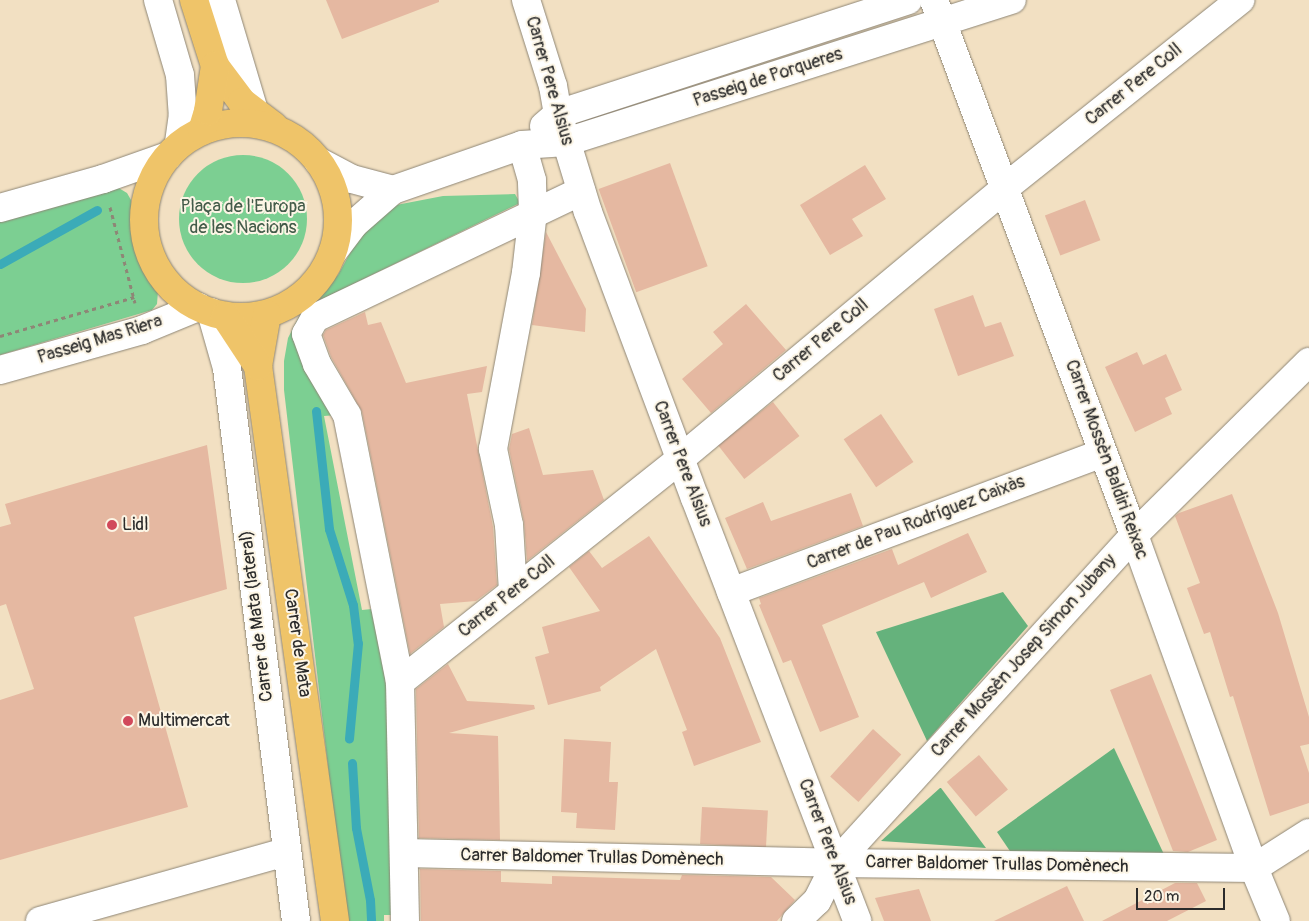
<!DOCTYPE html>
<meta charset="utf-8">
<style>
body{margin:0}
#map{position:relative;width:1309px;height:921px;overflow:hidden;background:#f2e0c2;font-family:Pangolin,sans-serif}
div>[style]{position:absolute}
.green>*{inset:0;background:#7ccf92}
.round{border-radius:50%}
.forest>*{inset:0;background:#65b27c}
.stream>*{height:9px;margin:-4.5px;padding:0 4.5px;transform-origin:4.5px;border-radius:4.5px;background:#3babb8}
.building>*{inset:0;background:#e5b8a1;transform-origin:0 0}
.path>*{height:3px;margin-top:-1.5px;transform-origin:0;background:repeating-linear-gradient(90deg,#8e8676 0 4px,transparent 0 8px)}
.roads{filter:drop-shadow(0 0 1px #8e8676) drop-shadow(0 0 1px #8e8676)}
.minor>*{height:28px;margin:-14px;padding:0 14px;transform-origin:14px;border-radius:14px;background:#fff}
.major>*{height:28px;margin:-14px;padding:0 14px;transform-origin:14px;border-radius:14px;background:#efc469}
.major>.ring{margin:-14px;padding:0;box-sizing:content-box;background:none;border:28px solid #efc469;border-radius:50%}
.dots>*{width:14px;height:14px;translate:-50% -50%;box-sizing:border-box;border:2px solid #fcf5e5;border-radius:50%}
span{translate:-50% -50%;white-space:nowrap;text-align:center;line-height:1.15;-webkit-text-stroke:4px #fcf5e5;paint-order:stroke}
.street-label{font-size:18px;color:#2b2b2b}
.park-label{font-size:18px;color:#435c4a}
.poi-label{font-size:18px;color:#2b2b2b}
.left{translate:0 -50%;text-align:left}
.scale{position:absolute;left:1136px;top:888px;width:89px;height:22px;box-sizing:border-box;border:2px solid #2b2b2b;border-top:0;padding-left:6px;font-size:15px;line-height:18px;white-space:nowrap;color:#2b2b2b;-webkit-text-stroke:4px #fcf5e5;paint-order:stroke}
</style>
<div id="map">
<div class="green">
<i class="round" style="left:179px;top:155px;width:128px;height:128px"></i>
<i style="clip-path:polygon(117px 187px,127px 193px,131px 200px,131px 228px,135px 250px,143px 269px,158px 291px,157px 304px,152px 310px,0 355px,0 221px)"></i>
<i style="clip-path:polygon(515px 194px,520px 203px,304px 308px,301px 328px,337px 415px,324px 416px,362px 610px,372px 609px,391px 680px,394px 915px,384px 915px,384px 921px,346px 921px,284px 390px,284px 361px,288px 338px,304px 307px,338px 275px,350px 253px,361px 225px,391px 206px,443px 196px)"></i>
</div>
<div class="forest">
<i style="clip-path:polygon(1003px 592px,1028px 626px,927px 741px,876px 632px)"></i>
<i style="clip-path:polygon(1114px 748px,1169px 865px,1014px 857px,997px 832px)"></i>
<i style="clip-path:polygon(941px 788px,986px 848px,881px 841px,940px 788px)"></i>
</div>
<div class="stream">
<i style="left:0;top:264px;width:111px;rotate:-29.1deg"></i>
<i style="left:316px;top:411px;width:119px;rotate:83.7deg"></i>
<i style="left:329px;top:529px;width:80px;rotate:72.5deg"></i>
<i style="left:353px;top:605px;width:38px;rotate:83deg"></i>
<i style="left:358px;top:643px;width:96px;rotate:95.4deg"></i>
<i style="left:352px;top:763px;width:65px;rotate:86.5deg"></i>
<i style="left:356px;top:828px;width:73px;rotate:79deg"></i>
<i style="left:370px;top:900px;width:21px;rotate:87deg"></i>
</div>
<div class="building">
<i style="clip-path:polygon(326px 0,439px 0,439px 2px,342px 39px)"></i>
<i style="left:670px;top:163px;width:110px;height:76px;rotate:70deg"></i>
<i style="clip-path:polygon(865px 165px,886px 199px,852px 219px,863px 236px,830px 255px,800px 205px)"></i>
<i style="left:1085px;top:200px;width:43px;height:43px;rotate:69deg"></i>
<i style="clip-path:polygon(546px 232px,586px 309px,585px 332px,532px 325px)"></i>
<i style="clip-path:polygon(973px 295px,985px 327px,1001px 322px,1014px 356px,958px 376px,934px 309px)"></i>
<i style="clip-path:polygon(746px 304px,786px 350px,711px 413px,682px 379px,723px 344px,713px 332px)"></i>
<i style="clip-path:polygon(365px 312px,368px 325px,381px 322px,406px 383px,487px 366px,482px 392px,467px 394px,493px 527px,497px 585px,476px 601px,440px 604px,444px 627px,410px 654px,362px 412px,331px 357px,323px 335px,326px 330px)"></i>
<i style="clip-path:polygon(1137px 352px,1143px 365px,1166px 354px,1182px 390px,1165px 398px,1172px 414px,1135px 432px,1105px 367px)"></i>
<i style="left:773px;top:402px;width:43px;height:70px;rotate:52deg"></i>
<i style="left:881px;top:414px;width:58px;height:45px;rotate:56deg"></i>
<i style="clip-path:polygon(529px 428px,543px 475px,593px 470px,604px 500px,527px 561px,524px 522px,509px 449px,512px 434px)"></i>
<i style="clip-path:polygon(207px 445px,227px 589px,134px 617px,188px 807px,0 860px,0 700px,34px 689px,6px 604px,0 606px,0 527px,11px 524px,5px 504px)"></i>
<i style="clip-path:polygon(851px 493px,863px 526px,747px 569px,725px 518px,763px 502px,771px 521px)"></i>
<i style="clip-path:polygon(1232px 494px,1278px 613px,1309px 717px,1309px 744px,1300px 746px,1309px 773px,1309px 803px,1270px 816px,1233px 696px,1230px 697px,1210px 632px,1204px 634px,1187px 588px,1200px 583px,1175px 516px,1179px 513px)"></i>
<i style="clip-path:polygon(968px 533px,987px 572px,931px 598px,924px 582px,822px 625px,859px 717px,820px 732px,791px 660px,783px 663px,759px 605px,761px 604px,759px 598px,892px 549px,898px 565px)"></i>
<i style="clip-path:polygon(649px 536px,720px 638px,761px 742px,694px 766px,682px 732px,687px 730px,656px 649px,600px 687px,601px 691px,548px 705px,535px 657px,549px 653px,542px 627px,600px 611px,569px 567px,589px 551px,602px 568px)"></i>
<i style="clip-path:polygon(448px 664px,467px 701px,534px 705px,535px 709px,449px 733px,498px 736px,500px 840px,419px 838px,416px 689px)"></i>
<i style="clip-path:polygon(1151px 674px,1217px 840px,1188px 852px,1173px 851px,1110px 690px)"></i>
<i style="left:873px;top:729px;width:38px;height:64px;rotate:42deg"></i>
<i style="clip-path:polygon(564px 739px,611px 742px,609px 782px,618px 782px,615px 830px,576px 828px,577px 813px,561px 812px)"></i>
<i style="left:979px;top:755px;width:45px;height:42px;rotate:50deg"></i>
<i style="left:702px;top:807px;width:66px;height:37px;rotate:3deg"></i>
<i style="clip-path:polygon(420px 869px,501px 871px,501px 882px,552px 884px,552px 876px,680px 880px,682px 875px,771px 877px,795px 900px,777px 921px,421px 921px)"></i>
<i style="clip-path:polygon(1175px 883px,1197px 883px,1206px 901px,1167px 921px,1102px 921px)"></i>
<i style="clip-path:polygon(1067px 886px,1084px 921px,994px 921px)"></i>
<i style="clip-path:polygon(919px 889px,931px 921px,884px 921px,875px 898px)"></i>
</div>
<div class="path">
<i style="left:110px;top:207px;width:99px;rotate:75.4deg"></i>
<i style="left:0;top:336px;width:140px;rotate:-16.2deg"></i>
</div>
<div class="roads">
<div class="minor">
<i style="left:158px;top:0;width:78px;rotate:73.7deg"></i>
<i style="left:180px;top:75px;width:39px;rotate:86deg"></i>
<i style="left:183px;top:114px;width:30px;rotate:98deg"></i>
<i style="left:221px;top:0;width:116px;rotate:73.4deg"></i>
<i style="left:526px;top:0;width:90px;rotate:72.6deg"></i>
<i style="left:553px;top:86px;width:28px;rotate:80deg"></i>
<i style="left:558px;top:114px;width:102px;rotate:73deg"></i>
<i style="left:588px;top:212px;width:305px;rotate:69.5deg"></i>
<i style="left:695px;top:498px;width:453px;rotate:69deg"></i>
<i style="left:934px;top:0;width:571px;rotate:69.5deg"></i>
<i style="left:1134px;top:535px;width:354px;rotate:70.2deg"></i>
<i style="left:1254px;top:868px;width:57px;rotate:67.5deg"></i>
<i style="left:544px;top:126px;width:18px;rotate:-41deg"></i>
<i style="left:558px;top:114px;width:368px;rotate:-18deg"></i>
<i style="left:318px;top:161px;width:38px;rotate:28deg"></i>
<i style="left:352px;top:179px;width:42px;rotate:15deg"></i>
<i style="left:0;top:208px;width:107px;rotate:-15.7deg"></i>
<i style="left:103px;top:179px;width:69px;rotate:-19.5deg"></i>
<i style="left:333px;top:252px;width:34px;rotate:-53deg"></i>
<i style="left:353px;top:225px;width:53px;rotate:-41.2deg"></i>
<i style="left:393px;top:190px;width:137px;rotate:-19.2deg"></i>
<i style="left:522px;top:145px;width:44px;rotate:-3.9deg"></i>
<i style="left:566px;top:142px;width:468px;rotate:-17.7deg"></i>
<i style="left:211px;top:312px;width:58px;rotate:74.1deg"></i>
<i style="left:227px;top:368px;width:557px;rotate:82.89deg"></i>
<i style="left:0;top:370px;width:148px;rotate:-15.7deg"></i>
<i style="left:142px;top:330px;width:61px;rotate:-22.3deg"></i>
<i style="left:513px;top:592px;width:67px;rotate:-93.4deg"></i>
<i style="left:509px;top:525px;width:78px;rotate:-101.9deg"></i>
<i style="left:493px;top:449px;width:179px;rotate:-79.4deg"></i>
<i style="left:526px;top:273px;width:61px;rotate:-83.5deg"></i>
<i style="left:533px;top:212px;width:32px;rotate:-92deg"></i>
<i style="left:532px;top:180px;width:36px;rotate:-106deg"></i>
<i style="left:731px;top:592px;width:396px;rotate:-20.5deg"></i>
<i style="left:400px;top:682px;width:358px;rotate:-38.5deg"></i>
<i style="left:680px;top:459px;width:425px;rotate:-39.8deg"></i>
<i style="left:1006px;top:187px;width:300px;rotate:-38.6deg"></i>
<i style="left:404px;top:853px;width:432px;rotate:1.3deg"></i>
<i style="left:836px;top:863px;width:418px;rotate:0.7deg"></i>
<i style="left:1254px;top:868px;width:65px;rotate:-32.5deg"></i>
<i style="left:40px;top:921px;width:255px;rotate:-15.7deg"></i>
<i style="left:405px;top:921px;width:239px;rotate:-91.2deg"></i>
<i style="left:400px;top:682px;width:272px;rotate:-101.2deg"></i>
<i style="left:347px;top:415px;width:59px;rotate:-120.5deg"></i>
<i style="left:317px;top:364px;width:32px;rotate:-110deg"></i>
<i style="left:306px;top:334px;width:18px;rotate:-61deg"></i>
<i style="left:315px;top:318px;width:295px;rotate:-25.5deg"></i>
<i style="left:796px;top:921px;width:29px;rotate:-44deg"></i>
<i style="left:817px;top:901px;width:42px;rotate:-63.4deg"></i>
<i style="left:836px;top:863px;width:443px;rotate:-47.7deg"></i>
<i style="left:1134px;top:535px;width:246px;rotate:-44.7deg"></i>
</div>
<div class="major">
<i style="left:194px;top:0;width:69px;rotate:72.3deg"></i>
<i style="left:215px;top:66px;width:45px;rotate:53.1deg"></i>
<i style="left:242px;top:102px;width:40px;rotate:37deg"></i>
<i class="ring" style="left:144px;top:123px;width:166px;height:166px"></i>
<i style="left:202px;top:131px;width:21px;rotate:-73deg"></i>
<i style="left:208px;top:111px;width:46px;rotate:-81.2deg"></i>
<i style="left:267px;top:314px;width:53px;rotate:99.8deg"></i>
<i style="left:258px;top:366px;width:560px;rotate:82.1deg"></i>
<i style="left:225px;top:316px;width:60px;rotate:56.6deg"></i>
</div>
</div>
<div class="dots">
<i style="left:112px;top:525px;background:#d1495b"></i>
<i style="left:128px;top:721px;background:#d1495b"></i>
</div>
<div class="street-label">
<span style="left:768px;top:78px;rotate:-18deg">Passeig de Porqueres</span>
<span style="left:549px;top:81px;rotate:74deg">Carrer Pere Alsius</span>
<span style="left:1134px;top:85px;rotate:-39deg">Carrer Pere Coll</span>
<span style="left:100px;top:340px;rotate:-17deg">Passeig Mas Riera</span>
<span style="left:821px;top:341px;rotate:-40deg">Carrer Pere Coll</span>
<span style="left:1106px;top:460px;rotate:70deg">Carrer Mossèn Baldiri Reixac</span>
<span style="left:682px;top:464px;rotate:69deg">Carrer Pere Alsius</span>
<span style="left:916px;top:523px;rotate:-21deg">Carrer de Pau Rodríguez Caixàs</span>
<span style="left:507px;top:597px;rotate:-39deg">Carrer Pere Coll</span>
<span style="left:257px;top:616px;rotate:-97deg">Carrer de Mata (lateral)</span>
<span style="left:297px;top:643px;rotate:82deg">Carrer de Mata</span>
<span style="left:1024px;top:656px;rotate:-48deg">Carrer Mossèn Josep Simon Jubany</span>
<span style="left:827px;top:842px;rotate:69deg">Carrer Pere Alsius</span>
<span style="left:592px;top:858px;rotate:1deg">Carrer Baldomer Trullas Domènech</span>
<span style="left:997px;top:865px;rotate:1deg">Carrer Baldomer Trullas Domènech</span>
</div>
<div class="park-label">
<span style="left:243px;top:218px">Plaça de l'Europa<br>de les Nacions</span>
</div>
<div class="poi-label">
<span class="left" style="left:122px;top:525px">Lidl</span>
<span class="left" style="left:138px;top:721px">Multimercat</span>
</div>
<div class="scale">20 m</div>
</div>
